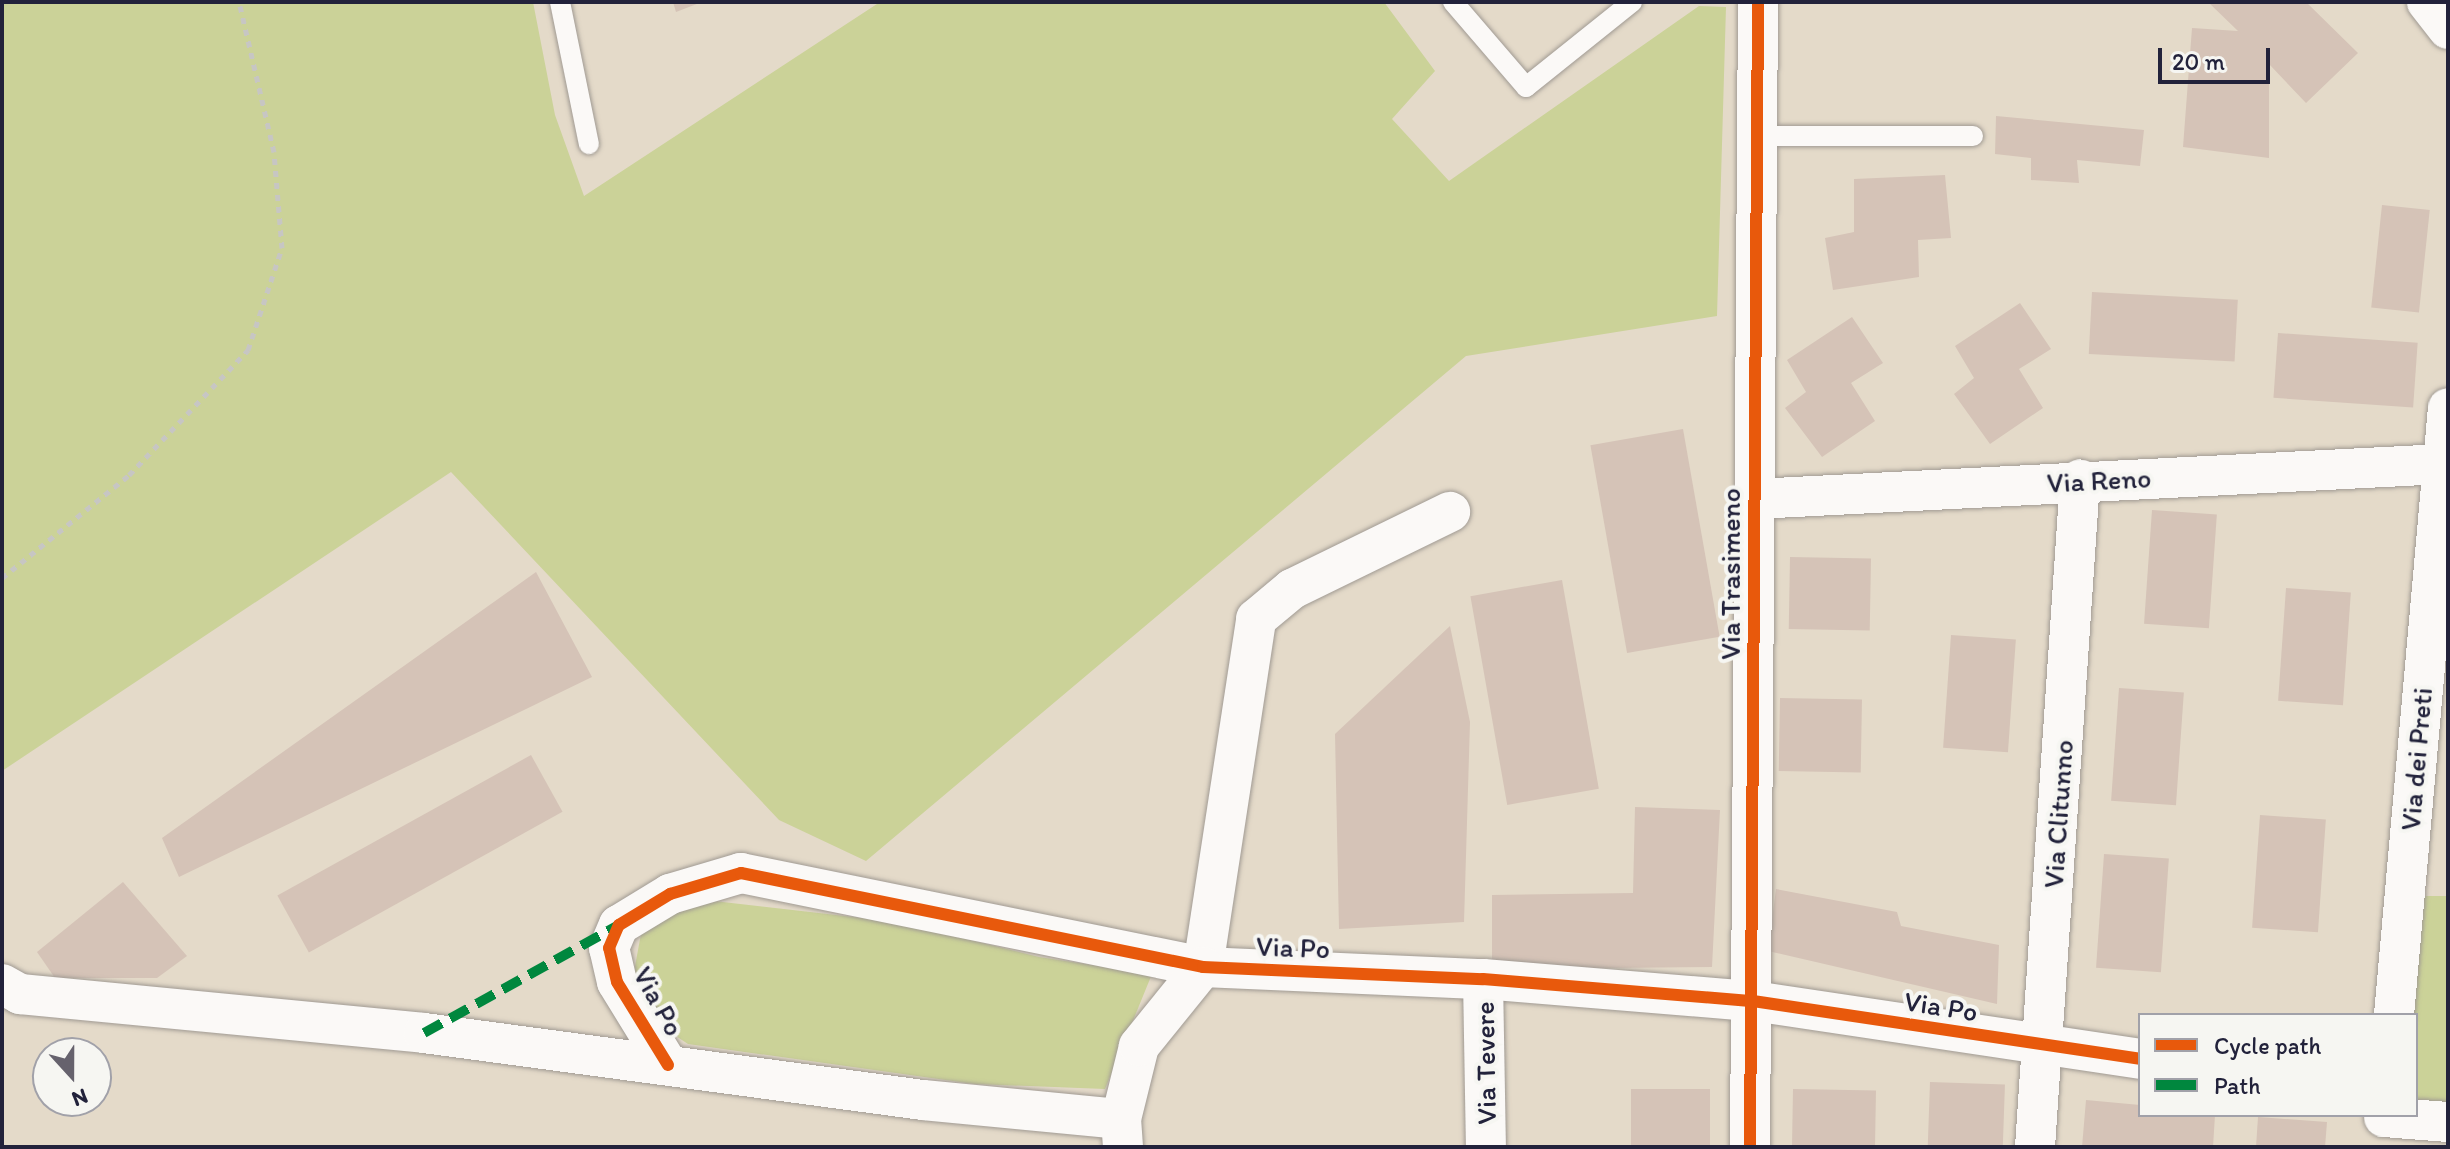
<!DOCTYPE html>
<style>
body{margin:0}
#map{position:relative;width:2450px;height:1149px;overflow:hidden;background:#e4dac9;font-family:Itim,sans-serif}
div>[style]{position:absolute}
.green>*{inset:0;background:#cbd298}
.building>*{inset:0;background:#d5c3b7;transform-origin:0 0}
.path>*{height:5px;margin-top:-2.5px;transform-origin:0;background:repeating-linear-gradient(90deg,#c7c6c3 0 6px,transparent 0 12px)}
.roads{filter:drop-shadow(0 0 2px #a09a93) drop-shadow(0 0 2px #a09a93)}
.service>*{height:20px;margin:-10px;padding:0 10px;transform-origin:10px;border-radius:10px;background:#fbf9f7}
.minor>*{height:40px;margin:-20px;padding:0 20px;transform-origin:20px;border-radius:20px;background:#fbf9f7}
.quiet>*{height:10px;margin-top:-5px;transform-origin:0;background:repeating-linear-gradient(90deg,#00873e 0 20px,transparent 0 30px)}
.cycleway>*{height:12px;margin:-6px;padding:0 6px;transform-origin:6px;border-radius:6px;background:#e8590c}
span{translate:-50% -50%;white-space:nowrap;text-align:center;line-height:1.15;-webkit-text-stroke:8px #f6f6f2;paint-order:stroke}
.street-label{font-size:28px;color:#22223b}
.frame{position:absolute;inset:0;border:4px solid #22223b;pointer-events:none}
.legend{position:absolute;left:2138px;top:1013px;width:280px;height:104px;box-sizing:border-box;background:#f6f6f2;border:2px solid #a1a1a9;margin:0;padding:10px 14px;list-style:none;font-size:24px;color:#22223b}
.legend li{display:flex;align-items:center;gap:16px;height:40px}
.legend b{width:40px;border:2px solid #a1a1a9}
.north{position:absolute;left:32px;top:1037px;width:80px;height:80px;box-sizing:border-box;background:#f6f6f2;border:2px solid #a1a1a9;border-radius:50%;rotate:159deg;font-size:22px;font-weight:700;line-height:32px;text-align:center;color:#22223b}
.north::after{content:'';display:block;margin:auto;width:28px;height:36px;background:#66626d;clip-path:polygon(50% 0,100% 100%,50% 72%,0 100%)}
.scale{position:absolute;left:2158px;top:48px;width:112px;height:36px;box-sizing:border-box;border:4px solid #22223b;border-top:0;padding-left:10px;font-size:24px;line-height:28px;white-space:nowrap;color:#22223b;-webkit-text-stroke:6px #f6f6f2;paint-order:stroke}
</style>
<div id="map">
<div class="green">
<i style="clip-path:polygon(2px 2px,533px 2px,555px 115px,584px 196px,880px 2px,1384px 2px,1435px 71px,1392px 119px,1449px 181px,1699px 6px,1726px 7px,1717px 316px,1466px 356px,866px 861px,779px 820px,451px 472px,2px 771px)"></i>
<i style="clip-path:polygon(2417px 896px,2448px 896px,2448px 1105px,2416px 1104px,2416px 1015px,2412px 1015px)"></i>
<i style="clip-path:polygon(714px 901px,897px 922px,1039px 957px,1152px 974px,1105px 1089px,974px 1084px,688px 1044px,647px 1017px,633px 977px,641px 934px,659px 914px)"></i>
</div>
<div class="building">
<i style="clip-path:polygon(673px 2px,702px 2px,676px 12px)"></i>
<i style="clip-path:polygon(2208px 2px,2306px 2px,2358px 53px,2306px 103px,2269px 64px,2269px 158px,2183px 147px,2192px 28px,2238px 31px)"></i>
<i style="clip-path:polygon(1996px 116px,2144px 130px,2140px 166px,2077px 160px,2079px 183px,2031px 180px,2031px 158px,1995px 154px)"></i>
<i style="clip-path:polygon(1945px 175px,1951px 238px,1918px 240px,1919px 277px,1833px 290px,1825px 238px,1854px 232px,1854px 179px)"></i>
<i style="left:2382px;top:205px;width:48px;height:103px;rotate:6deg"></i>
<i style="left:2092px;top:292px;width:146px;height:62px;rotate:3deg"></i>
<i style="clip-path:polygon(2020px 303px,2051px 349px,2019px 369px,2043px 408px,1990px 444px,1954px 394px,1974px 378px,1955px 346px)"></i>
<i style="clip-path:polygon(1852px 317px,1883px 363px,1851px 383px,1875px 421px,1822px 457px,1785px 408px,1806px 392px,1787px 360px)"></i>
<i style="left:2278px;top:333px;width:140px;height:65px;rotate:4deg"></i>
<i style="left:1683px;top:429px;width:211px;height:94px;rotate:80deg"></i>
<i style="left:2152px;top:510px;width:65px;height:114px;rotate:4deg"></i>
<i style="left:1790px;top:557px;width:81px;height:72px;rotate:1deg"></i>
<i style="clip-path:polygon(536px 572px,592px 677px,179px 877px,162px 838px)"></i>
<i style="left:1562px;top:580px;width:212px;height:93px;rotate:80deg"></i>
<i style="left:2286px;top:588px;width:65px;height:113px;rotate:4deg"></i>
<i style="clip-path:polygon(1450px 626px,1470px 722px,1464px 922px,1339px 929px,1335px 734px)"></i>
<i style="left:1951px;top:635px;width:65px;height:113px;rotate:4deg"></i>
<i style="left:2119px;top:688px;width:65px;height:113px;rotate:4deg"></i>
<i style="left:1780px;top:698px;width:82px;height:73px;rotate:1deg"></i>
<i style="left:531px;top:755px;width:65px;height:290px;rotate:61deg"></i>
<i style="clip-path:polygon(1635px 807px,1720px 810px,1712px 967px,1492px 969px,1492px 895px,1633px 893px)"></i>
<i style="left:2260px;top:815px;width:66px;height:113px;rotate:4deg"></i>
<i style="left:2104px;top:854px;width:65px;height:114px;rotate:4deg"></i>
<i style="clip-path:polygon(123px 882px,187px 956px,157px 978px,55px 978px,37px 952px)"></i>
<i style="clip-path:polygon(1776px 889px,1897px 912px,1901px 926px,1999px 945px,1997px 1004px,1768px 951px)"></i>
<i style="left:1930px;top:1082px;width:75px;height:65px;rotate:2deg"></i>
<i style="left:1631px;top:1089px;width:79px;height:58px"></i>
<i style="left:1793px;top:1089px;width:83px;height:58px;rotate:1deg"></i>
<i style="clip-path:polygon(2086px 1100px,2140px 1105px,2140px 1115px,2215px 1115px,2213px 1147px,2082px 1147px)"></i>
<i style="clip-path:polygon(2258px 1117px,2327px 1122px,2325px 1147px,2256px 1147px)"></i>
</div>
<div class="path">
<i style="left:2px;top:578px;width:164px;rotate:-39deg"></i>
<i style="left:129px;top:475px;width:173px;rotate:-46.4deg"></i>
<i style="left:248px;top:350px;width:108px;rotate:-71.6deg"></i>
<i style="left:282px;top:248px;width:96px;rotate:-94.8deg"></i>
<i style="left:274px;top:152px;width:154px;rotate:-103.1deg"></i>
</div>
<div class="roads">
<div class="service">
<i style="left:560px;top:2px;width:145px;rotate:78.5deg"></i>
<i style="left:1453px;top:2px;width:112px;rotate:49.3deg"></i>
<i style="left:1526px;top:87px;width:136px;rotate:-38.7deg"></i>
<i style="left:1757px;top:136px;width:216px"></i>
</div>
<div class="minor">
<i style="left:2427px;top:2px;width:34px;rotate:52deg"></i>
<i style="left:1755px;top:499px;width:689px;rotate:-2.91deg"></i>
<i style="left:1203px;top:967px;width:352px;rotate:-81.3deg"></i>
<i style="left:1256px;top:619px;width:47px;rotate:-39.8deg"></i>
<i style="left:1292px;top:589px;width:176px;rotate:-26deg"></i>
<i style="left:1483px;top:979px;width:168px;rotate:89deg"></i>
<i style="left:2px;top:984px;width:21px;rotate:29deg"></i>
<i style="left:20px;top:994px;width:406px;rotate:5.5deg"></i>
<i style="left:424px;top:1033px;width:503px;rotate:7.65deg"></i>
<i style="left:923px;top:1100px;width:199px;rotate:5.5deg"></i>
<i style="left:2394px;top:1015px;width:609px;rotate:-84.92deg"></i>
<i style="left:668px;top:1065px;width:97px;rotate:-121.6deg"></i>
<i style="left:617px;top:982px;width:35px;rotate:-103deg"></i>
<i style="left:609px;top:948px;width:25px;rotate:-67deg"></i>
<i style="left:619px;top:925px;width:60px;rotate:-31.3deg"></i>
<i style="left:670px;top:894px;width:74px;rotate:-16.5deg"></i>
<i style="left:741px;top:873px;width:471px;rotate:11.5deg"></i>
<i style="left:1203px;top:967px;width:280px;rotate:2.5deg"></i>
<i style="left:1483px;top:979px;width:271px;rotate:4.7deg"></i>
<i style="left:1753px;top:1001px;width:391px;rotate:8.5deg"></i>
<i style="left:2384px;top:1117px;width:64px;rotate:4.5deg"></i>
<i style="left:1123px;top:1147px;width:28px;rotate:-94deg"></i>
<i style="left:1121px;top:1119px;width:75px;rotate:-76.1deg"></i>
<i style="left:1139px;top:1046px;width:102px;rotate:-51deg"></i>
<i style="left:1750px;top:1147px;width:1145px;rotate:-89.6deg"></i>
<i style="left:2035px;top:1147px;width:669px;rotate:-86.14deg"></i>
</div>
</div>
<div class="quiet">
<i style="left:424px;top:1033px;width:223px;rotate:-29deg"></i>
</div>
<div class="cycleway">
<i style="left:668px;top:1065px;width:97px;rotate:-121.6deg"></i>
<i style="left:617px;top:982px;width:35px;rotate:-103deg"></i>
<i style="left:609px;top:948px;width:25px;rotate:-67deg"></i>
<i style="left:619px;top:925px;width:60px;rotate:-31.3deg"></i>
<i style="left:670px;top:894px;width:74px;rotate:-16.5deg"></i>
<i style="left:741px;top:873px;width:471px;rotate:11.5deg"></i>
<i style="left:1203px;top:967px;width:280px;rotate:2.5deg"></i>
<i style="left:1483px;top:979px;width:271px;rotate:4.7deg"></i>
<i style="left:1753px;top:1001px;width:391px;rotate:8.5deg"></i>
<i style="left:1750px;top:1147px;width:1145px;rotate:-89.6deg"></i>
</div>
<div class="street-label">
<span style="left:2099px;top:480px;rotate:-3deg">Via Reno</span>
<span style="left:1730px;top:574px;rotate:-90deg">Via Trasimeno</span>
<span style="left:2416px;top:759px;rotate:-85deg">Via dei Preti</span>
<span style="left:2058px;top:814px;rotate:-86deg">Via Clitunno</span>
<span style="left:1293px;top:947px;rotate:2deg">Via Po</span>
<span style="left:659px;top:1001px;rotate:61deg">Via Po</span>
<span style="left:1941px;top:1006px;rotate:9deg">Via Po</span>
<span style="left:1485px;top:1063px;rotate:-91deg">Via Tevere</span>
</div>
<div class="frame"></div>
<ul class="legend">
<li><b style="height:10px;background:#e8590c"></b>Cycle path</li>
<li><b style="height:10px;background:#00873e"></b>Path</li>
</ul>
<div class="north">N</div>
<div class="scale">20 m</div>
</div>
